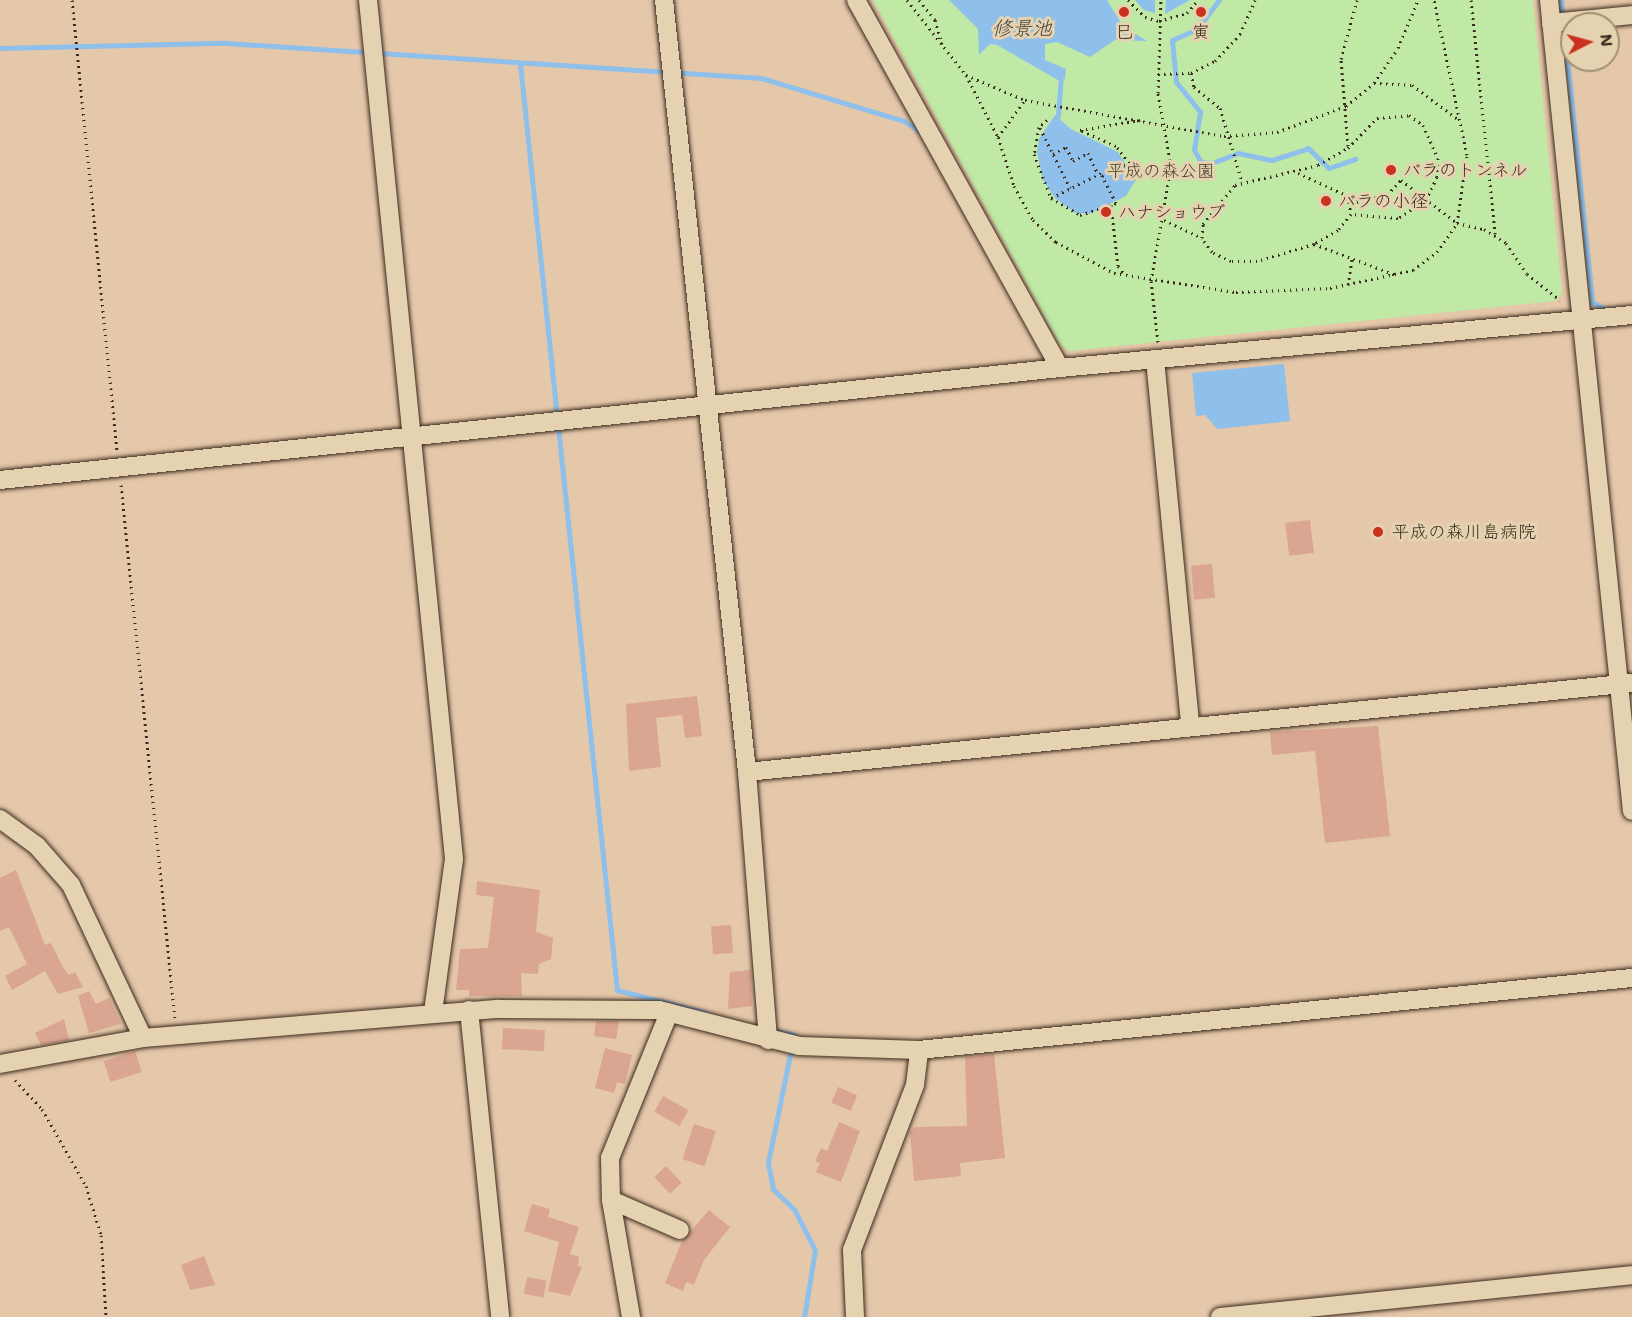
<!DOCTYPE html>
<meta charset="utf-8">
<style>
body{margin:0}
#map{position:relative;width:1632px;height:1317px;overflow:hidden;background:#e5c7a9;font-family:"Shantell Sans","Klee One",sans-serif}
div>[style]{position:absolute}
.green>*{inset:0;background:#bfe9a5}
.water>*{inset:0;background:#8fc0eb}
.stream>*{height:5px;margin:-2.5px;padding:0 2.5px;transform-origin:2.5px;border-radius:2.5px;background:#8fc0eb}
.building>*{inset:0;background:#daa691;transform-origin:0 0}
.path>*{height:3px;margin-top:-1.5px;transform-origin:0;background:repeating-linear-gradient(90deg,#3b2a1e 0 1.5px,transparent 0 6px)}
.roads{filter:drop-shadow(0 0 2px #3b2a1e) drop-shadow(0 0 2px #3b2a1e)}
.minor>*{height:18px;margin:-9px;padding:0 9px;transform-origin:9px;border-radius:9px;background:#e5d2b0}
.dots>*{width:16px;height:16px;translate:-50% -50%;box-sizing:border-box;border:3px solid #e5d2b0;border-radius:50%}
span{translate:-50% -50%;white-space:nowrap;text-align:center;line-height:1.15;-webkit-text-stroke:6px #e5d2b0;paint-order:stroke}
.poi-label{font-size:18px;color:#3b2a1e}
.left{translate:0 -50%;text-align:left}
.park-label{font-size:18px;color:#483d2c}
.water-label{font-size:20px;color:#48403d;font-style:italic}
.north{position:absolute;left:1560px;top:12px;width:60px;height:60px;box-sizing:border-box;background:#e5d2b0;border:2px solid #a18f76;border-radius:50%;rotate:84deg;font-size:16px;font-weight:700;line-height:24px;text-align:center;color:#3b2a1e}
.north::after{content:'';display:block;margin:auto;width:21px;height:27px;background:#c8321e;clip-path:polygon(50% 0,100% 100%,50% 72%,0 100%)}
</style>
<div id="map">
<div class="green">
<i style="clip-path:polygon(873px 0,1533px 0,1562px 293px,1556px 301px,1070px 351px,1061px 346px)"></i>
</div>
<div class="water">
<i style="clip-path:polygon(949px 0,1107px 0,1123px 26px,1147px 41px,1115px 40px,1090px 57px,1057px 42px,1045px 44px,1045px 60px,1066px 69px,1065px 79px,1058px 80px,997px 45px,990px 44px,979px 55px,978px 29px)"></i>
<i style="clip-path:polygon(1135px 0,1155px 0,1155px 13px,1144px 10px)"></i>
<i style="clip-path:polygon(1166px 0,1190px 0,1165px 14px)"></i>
<i style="clip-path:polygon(1055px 115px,1071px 129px,1118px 152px,1136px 180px,1126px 196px,1089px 214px,1075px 213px,1055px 198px,1043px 180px,1037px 152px,1039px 139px)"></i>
<i style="clip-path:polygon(1284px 364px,1290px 421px,1217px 429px,1205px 415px,1196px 416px,1192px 373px)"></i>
</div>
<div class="stream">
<i style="left:1219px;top:0;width:36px;rotate:127deg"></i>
<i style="left:1197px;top:29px;width:27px;rotate:156deg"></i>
<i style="left:1172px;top:40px;width:42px;rotate:84.6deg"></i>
<i style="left:1176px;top:82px;width:38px;rotate:51deg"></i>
<i style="left:1200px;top:112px;width:38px;rotate:99deg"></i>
<i style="left:1194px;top:150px;width:14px;rotate:60deg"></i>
<i style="left:1201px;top:162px;width:11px;rotate:5deg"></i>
<i style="left:1212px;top:163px;width:28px;rotate:-21deg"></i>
<i style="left:1238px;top:153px;width:35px;rotate:12deg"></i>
<i style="left:1272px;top:160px;width:38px;rotate:-18deg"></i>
<i style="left:1308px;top:148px;width:29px;rotate:44deg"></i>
<i style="left:1329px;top:168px;width:28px;rotate:-19deg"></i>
<i style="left:1561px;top:0;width:304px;rotate:84.1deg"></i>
<i style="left:1592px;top:302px;width:19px;rotate:28deg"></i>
<i style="left:0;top:48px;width:226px;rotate:-1.3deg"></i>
<i style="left:226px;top:43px;width:536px;rotate:3.74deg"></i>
<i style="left:761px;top:78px;width:149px;rotate:16.7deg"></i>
<i style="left:904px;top:121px;width:23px;rotate:34deg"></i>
<i style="left:520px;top:64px;width:931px;rotate:84.02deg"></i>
<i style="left:617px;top:990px;width:90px;rotate:14.2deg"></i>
<i style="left:1058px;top:116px;width:41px;rotate:-85.8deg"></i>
<i style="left:771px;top:1030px;width:24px;rotate:12deg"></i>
<i style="left:794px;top:1035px;width:131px;rotate:101.5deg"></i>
<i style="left:768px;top:1163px;width:26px;rotate:79deg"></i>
<i style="left:773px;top:1189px;width:29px;rotate:44deg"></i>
<i style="left:794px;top:1209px;width:46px;rotate:62.9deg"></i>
<i style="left:815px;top:1250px;width:68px;rotate:99.3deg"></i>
</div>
<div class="building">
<i style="left:1310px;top:520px;width:33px;height:25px;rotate:83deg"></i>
<i style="left:1212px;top:564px;width:34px;height:21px;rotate:85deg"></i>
<i style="clip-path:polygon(697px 696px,702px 736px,685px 738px,682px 715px,656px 718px,661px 767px,629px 771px,626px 704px)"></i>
<i style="clip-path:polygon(1378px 726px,1390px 836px,1325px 843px,1315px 751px,1272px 755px,1270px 732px)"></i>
<i style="clip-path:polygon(16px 870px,45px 945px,51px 943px,64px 969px,69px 975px,75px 972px,83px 987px,58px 994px,45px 971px,12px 990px,5px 976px,27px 964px,9px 927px,0 931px,0 878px)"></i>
<i style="clip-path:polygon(477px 881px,540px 890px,536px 932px,553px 938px,551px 959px,539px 964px,538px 974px,521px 973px,522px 996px,469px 996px,469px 990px,456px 990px,460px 949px,488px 948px,494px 897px,476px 895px)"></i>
<i style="left:731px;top:925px;width:28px;height:20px;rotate:86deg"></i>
<i style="clip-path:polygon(751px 970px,752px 1006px,728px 1009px,730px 972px)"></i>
<i style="clip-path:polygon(89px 991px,96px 1004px,109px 998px,121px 1024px,89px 1033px,78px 996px)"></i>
<i style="clip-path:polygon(64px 1019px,69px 1040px,41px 1045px,35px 1033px)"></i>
<i style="clip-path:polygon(596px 1021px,619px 1021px,616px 1039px,594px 1036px)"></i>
<i style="left:503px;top:1028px;width:42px;height:21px;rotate:3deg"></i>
<i style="clip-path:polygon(605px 1048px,632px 1055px,625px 1084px,617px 1082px,614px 1093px,595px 1088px)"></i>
<i style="left:135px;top:1051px;width:22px;height:33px;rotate:72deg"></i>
<i style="clip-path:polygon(994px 1054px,1005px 1158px,960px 1163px,961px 1176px,914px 1181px,910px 1132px,915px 1127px,967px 1126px,965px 1057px)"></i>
<i style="left:838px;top:1087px;width:21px;height:17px;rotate:23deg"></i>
<i style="left:663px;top:1096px;width:29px;height:18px;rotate:29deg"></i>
<i style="clip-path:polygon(839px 1122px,860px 1131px,841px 1182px,816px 1172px,820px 1163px,815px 1161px,821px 1148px,827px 1151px)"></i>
<i style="left:694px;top:1124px;width:23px;height:37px;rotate:18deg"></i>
<i style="left:666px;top:1166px;width:23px;height:16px;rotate:47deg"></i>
<i style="clip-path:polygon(532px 1204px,550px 1209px,548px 1217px,579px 1227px,570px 1254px,579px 1257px,578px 1266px,582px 1267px,570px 1296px,548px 1291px,559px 1242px,524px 1231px)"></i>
<i style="clip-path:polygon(709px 1210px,730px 1227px,704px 1260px,694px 1285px,686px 1282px,683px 1291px,665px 1283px,682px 1241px)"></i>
<i style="clip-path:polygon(204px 1256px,215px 1285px,190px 1290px,181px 1265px)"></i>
<i style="left:527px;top:1277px;width:20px;height:17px;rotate:11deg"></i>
</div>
<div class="path">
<i style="left:72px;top:0;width:454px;rotate:84.3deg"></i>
<i style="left:907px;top:0;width:95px;rotate:51.8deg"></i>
<i style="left:966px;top:75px;width:70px;rotate:62.7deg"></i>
<i style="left:998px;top:137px;width:52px;rotate:71.9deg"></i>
<i style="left:1014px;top:186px;width:39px;rotate:61deg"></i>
<i style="left:1033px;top:220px;width:32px;rotate:44deg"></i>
<i style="left:1056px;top:242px;width:66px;rotate:28.1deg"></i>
<i style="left:1114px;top:273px;width:123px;rotate:8.9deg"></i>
<i style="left:1236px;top:292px;width:94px;rotate:-2.4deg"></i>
<i style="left:1330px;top:288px;width:85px;rotate:-12.2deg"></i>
<i style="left:1413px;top:270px;width:30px;rotate:-37deg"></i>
<i style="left:1437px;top:252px;width:35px;rotate:-55deg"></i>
<i style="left:1457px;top:223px;width:69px;rotate:-81.6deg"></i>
<i style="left:1467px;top:155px;width:158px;rotate:-102deg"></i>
<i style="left:919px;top:0;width:26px;rotate:51deg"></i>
<i style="left:935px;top:20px;width:25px;rotate:74deg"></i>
<i style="left:1128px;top:0;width:24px;rotate:45deg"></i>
<i style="left:1145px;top:17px;width:15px;rotate:16deg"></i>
<i style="left:1159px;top:21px;width:29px;rotate:-16deg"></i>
<i style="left:1187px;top:13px;width:17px;rotate:-50deg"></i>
<i style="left:1471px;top:0;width:235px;rotate:84.1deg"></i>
<i style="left:1191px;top:73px;width:14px;rotate:78deg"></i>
<i style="left:1194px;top:87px;width:33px;rotate:39deg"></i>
<i style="left:1220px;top:108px;width:77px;rotate:73.4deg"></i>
<i style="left:1158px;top:74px;width:33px;rotate:-2deg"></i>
<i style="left:1191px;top:73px;width:27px;rotate:-27deg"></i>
<i style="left:1215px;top:61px;width:37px;rotate:-47deg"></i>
<i style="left:1240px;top:34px;width:37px;rotate:-66deg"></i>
<i style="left:966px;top:75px;width:64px;rotate:23deg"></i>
<i style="left:1025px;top:100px;width:202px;rotate:10.3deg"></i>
<i style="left:1224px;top:136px;width:53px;rotate:-4.3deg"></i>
<i style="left:1277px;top:132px;width:74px;rotate:-20.6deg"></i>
<i style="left:1346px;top:106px;width:36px;rotate:-39deg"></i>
<i style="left:1374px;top:83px;width:42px;rotate:-55.6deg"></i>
<i style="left:1398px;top:48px;width:52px;rotate:-67.4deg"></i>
<i style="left:1374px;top:83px;width:38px;rotate:3deg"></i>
<i style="left:1412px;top:85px;width:59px;rotate:36.7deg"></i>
<i style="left:1047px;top:120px;width:11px;rotate:139deg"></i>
<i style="left:1039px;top:127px;width:27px;rotate:100deg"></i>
<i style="left:1034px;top:154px;width:47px;rotate:68.9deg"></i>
<i style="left:1051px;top:198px;width:34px;rotate:30deg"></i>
<i style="left:1080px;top:215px;width:38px;rotate:-18deg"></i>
<i style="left:1116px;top:203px;width:34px;rotate:-117deg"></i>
<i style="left:1101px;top:173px;width:56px;rotate:153.4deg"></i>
<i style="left:1040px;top:128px;width:67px;rotate:63.4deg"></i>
<i style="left:998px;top:137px;width:46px;rotate:-53.9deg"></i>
<i style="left:1348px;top:146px;width:87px;rotate:-94.6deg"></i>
<i style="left:1341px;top:59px;width:61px;rotate:-74.8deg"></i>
<i style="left:1053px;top:154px;width:15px;rotate:-28deg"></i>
<i style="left:1066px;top:147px;width:16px;rotate:63deg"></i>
<i style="left:1073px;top:161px;width:17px;rotate:-28deg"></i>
<i style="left:1088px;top:153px;width:23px;rotate:65deg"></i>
<i style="left:1298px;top:173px;width:55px;rotate:24.7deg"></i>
<i style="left:1348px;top:196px;width:18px;rotate:81deg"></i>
<i style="left:1351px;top:214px;width:21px;rotate:129deg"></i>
<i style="left:1338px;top:230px;width:28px;rotate:150deg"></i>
<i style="left:1314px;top:244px;width:59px;rotate:163.4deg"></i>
<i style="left:1257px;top:261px;width:26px;rotate:180deg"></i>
<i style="left:1231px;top:261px;width:21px;rotate:-155deg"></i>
<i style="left:1212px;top:252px;width:17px;rotate:-126deg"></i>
<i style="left:1202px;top:238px;width:14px;rotate:-86deg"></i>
<i style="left:1203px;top:224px;width:50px;rotate:-50.6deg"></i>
<i style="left:1235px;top:185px;width:85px;rotate:-13.5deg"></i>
<i style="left:1318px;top:165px;width:34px;rotate:-30deg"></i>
<i style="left:1348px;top:148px;width:42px;rotate:-46deg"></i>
<i style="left:1377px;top:118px;width:32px;rotate:-5deg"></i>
<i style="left:1409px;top:115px;width:17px;rotate:36deg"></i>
<i style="left:1423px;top:125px;width:36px;rotate:66deg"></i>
<i style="left:1438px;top:158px;width:19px;rotate:93deg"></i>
<i style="left:1437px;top:177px;width:25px;rotate:116deg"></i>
<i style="left:1426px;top:200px;width:33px;rotate:147deg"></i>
<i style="left:1398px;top:218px;width:47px;rotate:-175.1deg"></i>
<i style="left:1102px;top:176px;width:30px;rotate:-26deg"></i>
<i style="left:1129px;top:163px;width:21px;rotate:-127deg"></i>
<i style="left:1116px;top:146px;width:39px;rotate:-156deg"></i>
<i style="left:1080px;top:130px;width:61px;rotate:-9.5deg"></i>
<i style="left:1351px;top:203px;width:37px;rotate:-13deg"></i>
<i style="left:1387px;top:195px;width:21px;rotate:-47deg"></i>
<i style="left:1401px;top:180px;width:71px;rotate:37.5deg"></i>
<i style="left:1457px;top:223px;width:28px;rotate:13deg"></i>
<i style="left:1484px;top:229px;width:26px;rotate:32deg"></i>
<i style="left:1506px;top:243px;width:37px;rotate:56deg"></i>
<i style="left:1527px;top:274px;width:42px;rotate:38.2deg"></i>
<i style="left:1111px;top:205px;width:61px;rotate:83.5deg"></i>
<i style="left:1118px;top:266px;width:11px;rotate:52deg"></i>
<i style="left:1164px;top:220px;width:42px;rotate:25.3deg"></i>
<i style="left:1314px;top:244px;width:88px;rotate:20.7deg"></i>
<i style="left:1348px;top:285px;width:26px;rotate:-81deg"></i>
<i style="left:1158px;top:342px;width:61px;rotate:-96.5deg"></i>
<i style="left:1151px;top:281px;width:117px;rotate:-80.1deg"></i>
<i style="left:1171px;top:166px;width:74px;rotate:-100.1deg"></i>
<i style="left:1158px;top:93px;width:93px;rotate:-88.2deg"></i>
<i style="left:121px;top:485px;width:537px;rotate:84.23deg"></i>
<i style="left:15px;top:1080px;width:40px;rotate:47deg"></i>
<i style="left:42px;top:1109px;width:89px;rotate:60.3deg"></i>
<i style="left:86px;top:1186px;width:51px;rotate:73deg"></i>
<i style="left:101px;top:1235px;width:82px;rotate:86.5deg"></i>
</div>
<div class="roads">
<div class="minor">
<i style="left:368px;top:0;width:863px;rotate:84.28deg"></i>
<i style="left:454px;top:859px;width:154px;rotate:97.8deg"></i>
<i style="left:664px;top:0;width:776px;rotate:83.86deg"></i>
<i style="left:747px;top:772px;width:269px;rotate:85.5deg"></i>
<i style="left:856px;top:0;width:421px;rotate:61deg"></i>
<i style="left:1549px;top:0;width:815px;rotate:84.16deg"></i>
<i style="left:1551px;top:23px;width:81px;rotate:-5.6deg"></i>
<i style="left:1155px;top:359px;width:368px;rotate:84.5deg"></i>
<i style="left:0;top:480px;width:1066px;rotate:-6.03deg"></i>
<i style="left:1060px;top:368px;width:574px;rotate:-5.29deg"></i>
<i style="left:747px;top:772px;width:889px;rotate:-5.74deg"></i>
<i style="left:0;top:819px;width:46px;rotate:36.1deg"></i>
<i style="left:37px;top:846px;width:52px;rotate:48.9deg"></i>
<i style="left:71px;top:885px;width:169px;rotate:64.8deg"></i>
<i style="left:469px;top:1010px;width:309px;rotate:84.2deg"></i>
<i style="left:0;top:1064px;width:145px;rotate:-10.3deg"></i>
<i style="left:143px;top:1038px;width:357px;rotate:-4.7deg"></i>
<i style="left:499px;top:1009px;width:160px;rotate:0.4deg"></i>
<i style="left:659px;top:1010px;width:145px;rotate:14.4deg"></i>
<i style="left:799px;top:1046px;width:120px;rotate:1.9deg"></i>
<i style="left:919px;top:1050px;width:717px;rotate:-5.77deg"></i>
<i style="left:611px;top:1200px;width:75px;rotate:23.5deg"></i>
<i style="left:631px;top:1317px;width:119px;rotate:-99.7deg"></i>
<i style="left:611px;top:1200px;width:42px;rotate:-91.4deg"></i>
<i style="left:610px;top:1158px;width:157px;rotate:-67.9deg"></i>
<i style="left:855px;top:1317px;width:67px;rotate:-92.6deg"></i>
<i style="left:852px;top:1250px;width:177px;rotate:-69.1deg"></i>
<i style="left:915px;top:1085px;width:35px;rotate:-83deg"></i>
<i style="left:1220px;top:1317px;width:414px;rotate:-5.8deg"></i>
</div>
</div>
<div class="dots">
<i style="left:1124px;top:12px;background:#c8321e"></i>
<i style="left:1201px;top:12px;background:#c8321e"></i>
<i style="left:1391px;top:170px;background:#c8321e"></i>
<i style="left:1326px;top:201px;background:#c8321e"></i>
<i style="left:1106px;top:212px;background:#c8321e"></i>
<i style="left:1378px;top:532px;background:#c8321e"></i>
</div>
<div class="poi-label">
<span style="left:1124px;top:32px">巳</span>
<span style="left:1201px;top:32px">寅</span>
<span class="left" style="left:1403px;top:170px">バラのトンネル</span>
<span class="left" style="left:1338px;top:201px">バラの小径</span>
<span class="left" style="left:1118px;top:212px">ハナショウブ</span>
<span class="left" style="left:1392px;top:532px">平成の森川島病院</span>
</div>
<div class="park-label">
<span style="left:1161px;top:171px">平成の森公園</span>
</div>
<div class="water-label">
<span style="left:1022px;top:28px">修景池</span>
</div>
<div class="north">N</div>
</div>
